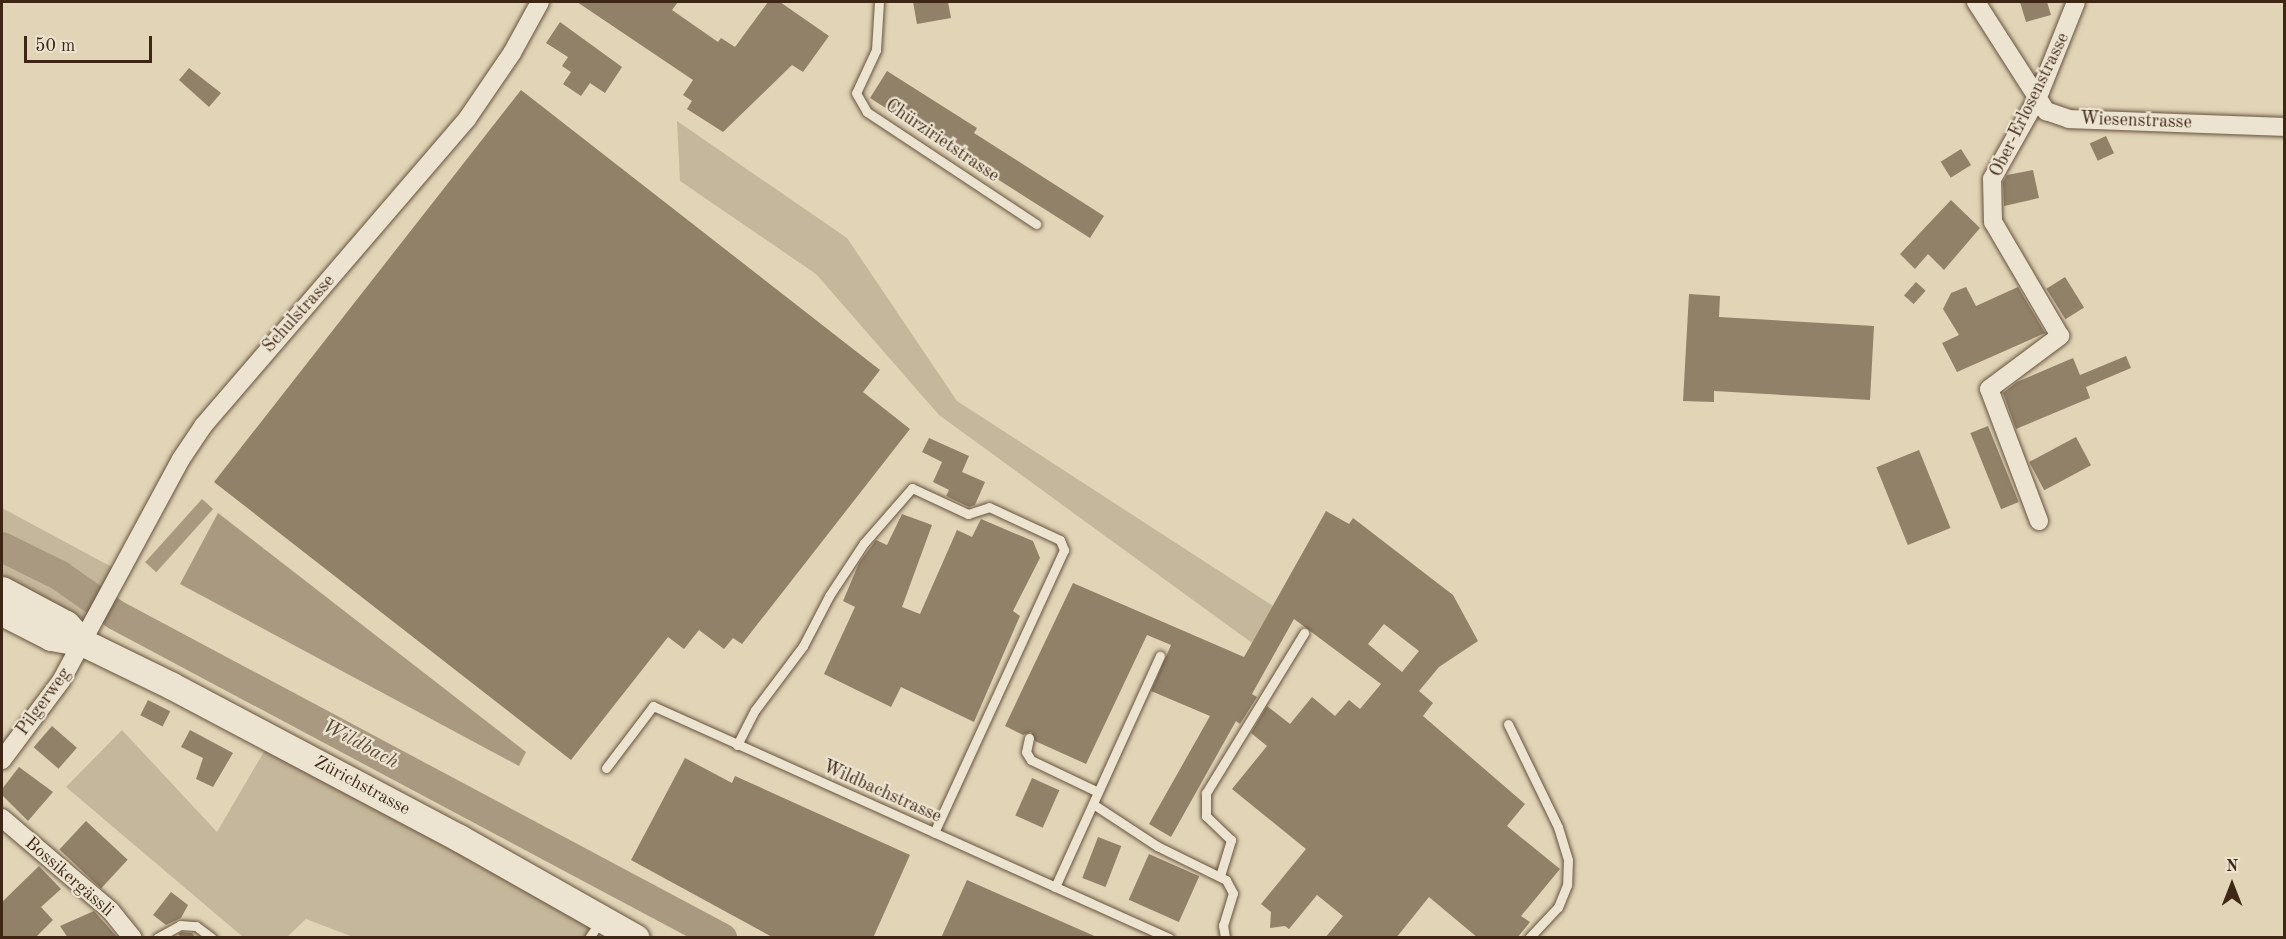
<!DOCTYPE html>
<meta charset="utf-8">
<style>
body{margin:0}
#map{position:relative;width:2286px;height:939px;overflow:hidden;background:#e1d4b7;font-family:"Old Standard TT",serif}
div>[style]{position:absolute}
.green>*{inset:0;background:#c5b79b}
.water>*{inset:0;background:#a99980;transform-origin:0 0}
.river>*{height:30px;margin:-15px;padding:0 15px;transform-origin:15px;border-radius:15px;background:#a99980}
.building>*{inset:0;background:#928169;transform-origin:0 0}
.roads{filter:drop-shadow(0 0 2px #66523d) drop-shadow(0 0 2px #66523d)}
.lane>*{height:9px;margin:-4.5px;padding:0 4.5px;transform-origin:4.5px;border-radius:4.5px;background:#ece3d0}
.street>*{height:18px;margin:-9px;padding:0 9px;transform-origin:9px;border-radius:9px;background:#ece3d0}
.secondary>*{height:27px;margin:-13.5px;padding:0 13.5px;transform-origin:13.5px;border-radius:13.5px;background:#ece3d0}
span{translate:-50% -50%;white-space:nowrap;text-align:center;line-height:1.15;-webkit-text-stroke:4.5px #ece3d0;paint-order:stroke}
.street-label{font-size:18px;color:#3d2714}
.water-label{font-size:20px;color:#5d4934;font-style:italic}
.frame{position:absolute;inset:0;border:3px solid #3d2714;pointer-events:none}
.north{position:absolute;left:2202px;top:855px;width:60px;height:60px;-webkit-text-stroke:4px #ece3d0;paint-order:stroke;rotate:0deg;font-size:16px;font-weight:700;line-height:24px;text-align:center;color:#3d2714}
.north::after{content:'';display:block;margin:auto;width:21px;height:27px;background:#3d2714;clip-path:polygon(50% 0,100% 100%,50% 72%,0 100%)}
.scale{position:absolute;left:24px;top:36px;width:128px;height:27px;box-sizing:border-box;border:3px solid #3d2714;border-top:0;padding-left:8px;font-size:18px;line-height:21px;white-space:nowrap;color:#3d2714;-webkit-text-stroke:4px #ece3d0;paint-order:stroke}
</style>
<div id="map">
<div class="green">
<i style="clip-path:polygon(677px 121px,847px 238px,957px 401px,1273px 606px,1252px 643px,939px 415px,816px 274px,680px 181px)"></i>
<i style="clip-path:polygon(2px 508px,121px 572px,93px 625px,2px 575px)"></i>
<i style="clip-path:polygon(122px 730px,217px 832px,272px 738px,601px 919px,589px 937px,353px 937px,306px 919px,287px 937px,243px 937px,66px 787px)"></i>
</div>
<div class="water">
<i style="left:202px;top:499px;width:15px;height:85px;rotate:42deg"></i>
<i style="clip-path:polygon(218px 513px,526px 752px,519px 766px,180px 584px)"></i>
</div>
<div class="river">
<i style="left:2px;top:547px;width:64px;rotate:26.2deg"></i>
<i style="left:59px;top:575px;width:70px;rotate:35.1deg"></i>
<i style="left:116px;top:615px;width:687px;rotate:28.06deg"></i>
</div>
<div class="building">
<i style="clip-path:polygon(577px 2px,678px 2px,672px 10px,718px 42px,721px 38px,735px 47px,768px 2px,780px 2px,829px 36px,803px 72px,792px 65px,723px 132px,687px 109px,692px 101px,683px 95px,693px 80px)"></i>
<i style="clip-path:polygon(913px 2px,948px 2px,951px 18px,917px 24px)"></i>
<i style="clip-path:polygon(2020px 2px,2047px 2px,2051px 15px,2026px 22px)"></i>
<i style="clip-path:polygon(560px 22px,622px 67px,605px 93px,590px 83px,581px 96px,563px 84px,571px 72px,562px 66px,568px 57px,546px 43px)"></i>
<i style="clip-path:polygon(189px 68px,221px 93px,209px 107px,179px 80px)"></i>
<i style="clip-path:polygon(887px 71px,977px 128px,974px 133px,1104px 216px,1090px 238px,870px 98px)"></i>
<i style="clip-path:polygon(521px 90px,880px 370px,863px 392px,910px 429px,742px 644px,733px 638px,724px 649px,699px 630px,684px 649px,668px 637px,571px 760px,214px 482px)"></i>
<i style="left:2106px;top:136px;width:19px;height:18px;rotate:65deg"></i>
<i style="left:1961px;top:149px;width:19px;height:24px;rotate:58deg"></i>
<i style="clip-path:polygon(2033px 170px,2039px 198px,2004px 206px,2003px 182px,2007px 175px)"></i>
<i style="clip-path:polygon(1951px 200px,1980px 228px,1944px 270px,1928px 254px,1915px 269px,1900px 254px)"></i>
<i style="left:2065px;top:277px;width:36px;height:22px;rotate:58deg"></i>
<i style="left:1916px;top:282px;width:13px;height:18px;rotate:42deg"></i>
<i style="clip-path:polygon(1966px 287px,1976px 306px,2018px 287px,2045px 333px,1957px 372px,1942px 343px,1959px 335px,1943px 309px,1951px 293px)"></i>
<i style="clip-path:polygon(1689px 294px,1720px 296px,1719px 317px,1874px 326px,1870px 400px,1714px 391px,1714px 402px,1683px 401px)"></i>
<i style="clip-path:polygon(2126px 356px,2131px 368px,2086px 387px,2090px 398px,2016px 429px,2003px 393px,2017px 382px,2073px 358px,2080px 375px)"></i>
<i style="left:1988px;top:426px;width:82px;height:19px;rotate:68deg"></i>
<i style="left:2076px;top:437px;width:32px;height:53px;rotate:62deg"></i>
<i style="clip-path:polygon(929px 438px,969px 456px,962px 472px,985px 482px,975px 505px,969px 507px,946px 496px,949px 490px,933px 482px,942px 462px,922px 452px)"></i>
<i style="left:1919px;top:450px;width:84px;height:46px;rotate:68deg"></i>
<i style="clip-path:polygon(evenodd,1326px 511px,1349px 524px,1353px 518px,1453px 595px,1478px 641px,1439px 667px,1419px 691px,1433px 703px,1423px 716px,1525px 804px,1507px 826px,1560px 869px,1521px 916px,1530px 922px,1517px 938px,1478px 938px,1429px 897px,1396px 938px,1325px 938px,1343px 916px,1317px 895px,1289px 929px,1285px 926px,1270px 928px,1271px 912px,1261px 904px,1306px 849px,1232px 789px,1267px 746px,1251px 733px,1267px 706px,1290px 724px,1312px 697px,1335px 716px,1349px 700px,1360px 709px,1381px 684px,1294px 619px,1252px 694px,1257px 697px,1240px 724px,1236px 721px,1171px 837px,1149px 824px,1210px 716px,1151px 691px,1171px 645px,1147px 635px,1086px 764px,1035px 741px,1031px 732px,1023px 735px,1005px 726px,1073px 583px,1244px 657px,1326px 511px,1384px 624px,1419px 651px,1402px 672px,1368px 644px,1384px 624px)"></i>
<i style="clip-path:polygon(902px 514px,932px 525px,902px 607px,920px 614px,957px 530px,972px 537px,981px 519px,1033px 541px,1040px 558px,1013px 611px,1020px 616px,974px 722px,901px 687px,891px 707px,824px 674px,855px 607px,843px 601px,859px 563px,876px 540px,887px 545px)"></i>
<i style="left:148px;top:700px;width:25px;height:17px;rotate:27deg"></i>
<i style="left:52px;top:726px;width:33px;height:28px;rotate:41deg"></i>
<i style="clip-path:polygon(190px 730px,233px 753px,213px 787px,196px 779px,203px 758px,181px 747px)"></i>
<i style="clip-path:polygon(685px 758px,732px 783px,735px 776px,910px 855px,873px 938px,774px 938px,631px 860px)"></i>
<i style="clip-path:polygon(19px 767px,53px 792px,28px 821px,2px 795px,2px 789px)"></i>
<i style="left:1032px;top:778px;width:30px;height:41px;rotate:24deg"></i>
<i style="left:86px;top:821px;width:57px;height:39px;rotate:43deg"></i>
<i style="left:1098px;top:837px;width:25px;height:44px;rotate:21deg"></i>
<i style="left:1149px;top:854px;width:55px;height:50px;rotate:24deg"></i>
<i style="clip-path:polygon(39px 866px,61px 889px,41px 907px,53px 920px,35px 938px,2px 938px,2px 902px)"></i>
<i style="clip-path:polygon(967px 880px,1099px 938px,941px 938px)"></i>
<i style="clip-path:polygon(171px 892px,188px 905px,181px 918px,166px 925px,153px 915px)"></i>
<i style="clip-path:polygon(94px 911px,118px 938px,68px 938px,60px 926px)"></i>
<i style="clip-path:polygon(182px 932px,192px 933px,196px 938px,182px 938px,178px 934px)"></i>
</div>
<div class="roads">
<div class="lane">
<i style="left:879px;top:2px;width:48px;rotate:93.6deg"></i>
<i style="left:876px;top:50px;width:47px;rotate:114.9deg"></i>
<i style="left:856px;top:93px;width:22px;rotate:60deg"></i>
<i style="left:867px;top:112px;width:203px;rotate:33.5deg"></i>
<i style="left:1508px;top:724px;width:114px;rotate:64.1deg"></i>
<i style="left:1558px;top:827px;width:34px;rotate:73deg"></i>
<i style="left:1568px;top:860px;width:25px;rotate:92deg"></i>
<i style="left:1567px;top:885px;width:24px;rotate:112deg"></i>
<i style="left:1558px;top:907px;width:42px;rotate:133.1deg"></i>
<i style="left:1029px;top:738px;width:14px;rotate:102deg"></i>
<i style="left:1026px;top:752px;width:9px;rotate:58deg"></i>
<i style="left:1031px;top:760px;width:74px;rotate:25.5deg"></i>
<i style="left:737px;top:745px;width:39px;rotate:-63deg"></i>
<i style="left:755px;top:710px;width:80px;rotate:-53.1deg"></i>
<i style="left:803px;top:646px;width:56px;rotate:-62.5deg"></i>
<i style="left:829px;top:596px;width:64px;rotate:-56.6deg"></i>
<i style="left:864px;top:543px;width:73px;rotate:-48.9deg"></i>
<i style="left:912px;top:488px;width:62px;rotate:24.9deg"></i>
<i style="left:968px;top:514px;width:22px;rotate:-18deg"></i>
<i style="left:989px;top:507px;width:78px;rotate:24.9deg"></i>
<i style="left:1060px;top:540px;width:11px;rotate:68deg"></i>
<i style="left:1064px;top:550px;width:311px;rotate:114.7deg"></i>
<i style="left:606px;top:768px;width:78px;rotate:-52.8deg"></i>
<i style="left:653px;top:706px;width:566px;rotate:24.21deg"></i>
<i style="left:1093px;top:804px;width:77px;rotate:33.3deg"></i>
<i style="left:1157px;top:846px;width:77px;rotate:26.2deg"></i>
<i style="left:1226px;top:880px;width:15px;rotate:62deg"></i>
<i style="left:1233px;top:893px;width:34px;rotate:107deg"></i>
<i style="left:1223px;top:925px;width:13px;rotate:81deg"></i>
<i style="left:1220px;top:876px;width:38px;rotate:-73deg"></i>
<i style="left:1231px;top:840px;width:35px;rotate:-136deg"></i>
<i style="left:1206px;top:816px;width:23px;rotate:-90deg"></i>
<i style="left:1206px;top:793px;width:188px;rotate:-58.5deg"></i>
<i style="left:1055px;top:887px;width:254px;rotate:-65.6deg"></i>
<i style="left:157px;top:938px;width:26px;rotate:-29deg"></i>
<i style="left:180px;top:925px;width:16px;rotate:4deg"></i>
<i style="left:196px;top:926px;width:20px;rotate:37deg"></i>
<i style="left:589px;top:938px;width:22px;rotate:-56deg"></i>
</div>
<div class="street">
<i style="left:1976px;top:2px;width:130px;rotate:57.3deg"></i>
<i style="left:2046px;top:111px;width:24px;rotate:19deg"></i>
<i style="left:2069px;top:119px;width:215px;rotate:2.1deg"></i>
<i style="left:2039px;top:521px;width:141px;rotate:-110.7deg"></i>
<i style="left:1989px;top:389px;width:89px;rotate:-36.7deg"></i>
<i style="left:2060px;top:336px;width:132px;rotate:-120.4deg"></i>
<i style="left:1993px;top:222px;width:43px;rotate:-91.3deg"></i>
<i style="left:1992px;top:179px;width:94px;rotate:-60.7deg"></i>
<i style="left:2038px;top:97px;width:102px;rotate:-68.2deg"></i>
<i style="left:2px;top:760px;width:99px;rotate:-53.2deg"></i>
<i style="left:61px;top:681px;width:252px;rotate:-61.6deg"></i>
<i style="left:181px;top:459px;width:40px;rotate:-56deg"></i>
<i style="left:203px;top:426px;width:405px;rotate:-49.3deg"></i>
<i style="left:467px;top:119px;width:80px;rotate:-55.7deg"></i>
<i style="left:512px;top:53px;width:58px;rotate:-61.2deg"></i>
<i style="left:2px;top:818px;width:142px;rotate:40.4deg"></i>
<i style="left:110px;top:910px;width:36px;rotate:51deg"></i>
</div>
<div class="secondary">
<i style="left:2px;top:590px;width:72px;rotate:28deg"></i>
<i style="left:66px;top:624px;width:26px;rotate:47deg"></i>
<i style="left:2px;top:612px;width:55px;rotate:27deg"></i>
<i style="left:51px;top:637px;width:34px;rotate:10deg"></i>
<i style="left:84px;top:643px;width:98px;rotate:26deg"></i>
<i style="left:172px;top:686px;width:325px;rotate:27.9deg"></i>
<i style="left:459px;top:838px;width:203px;rotate:29.5deg"></i>
</div>
</div>
<div class="street-label">
<span style="left:2030px;top:105px;rotate:-64deg">Ober-Erlosenstrasse</span>
<span style="left:2136px;top:121px;rotate:2deg">Wiesenstrasse</span>
<span style="left:942px;top:141px;rotate:34deg">Chürzirietstrasse</span>
<span style="left:299px;top:314px;rotate:-48deg">Schulstrasse</span>
<span style="left:44px;top:702px;rotate:-54deg">Pilgerweg</span>
<span style="left:362px;top:786px;rotate:28deg">Zürichstrasse</span>
<span style="left:882px;top:792px;rotate:24deg">Wildbachstrasse</span>
<span style="left:69px;top:877px;rotate:41deg">Bossikergässli</span>
</div>
<div class="water-label">
<span style="left:360px;top:745px;rotate:28deg">Wildbach</span>
</div>
<div class="frame"></div>
<div class="north">N</div>
<div class="scale">50 m</div>
</div>
